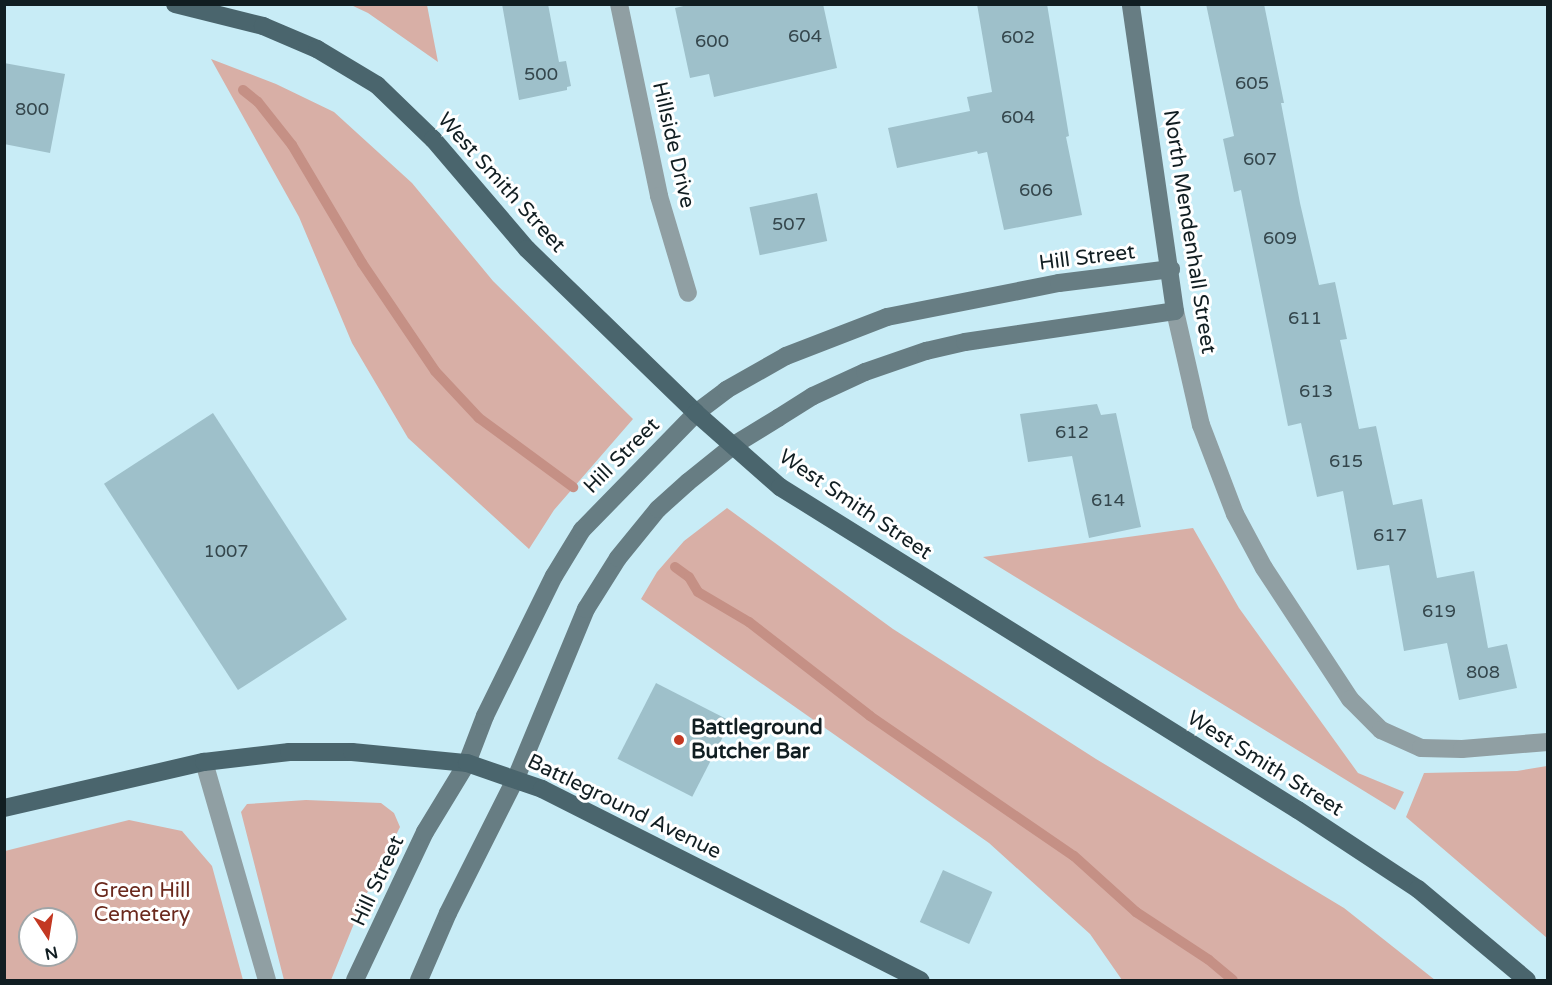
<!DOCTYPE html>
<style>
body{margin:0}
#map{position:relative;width:1552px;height:985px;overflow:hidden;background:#c8ecf6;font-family:"Varela Round",sans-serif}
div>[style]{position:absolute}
.green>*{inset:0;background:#d8afa6}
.stream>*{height:10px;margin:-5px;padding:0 5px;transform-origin:5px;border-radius:5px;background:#c59085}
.building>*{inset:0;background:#9ec0ca;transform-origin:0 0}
.street>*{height:18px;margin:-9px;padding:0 9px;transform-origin:9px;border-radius:9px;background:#909fa3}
.secondary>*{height:18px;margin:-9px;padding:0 9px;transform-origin:9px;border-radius:9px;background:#677d83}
.primary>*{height:18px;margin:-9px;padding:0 9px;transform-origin:9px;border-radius:9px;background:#4a656d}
.dots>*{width:16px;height:16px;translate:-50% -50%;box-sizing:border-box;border:3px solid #fff;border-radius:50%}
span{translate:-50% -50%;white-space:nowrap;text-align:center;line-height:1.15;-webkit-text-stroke:6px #fff;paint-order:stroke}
.number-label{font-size:18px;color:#34464c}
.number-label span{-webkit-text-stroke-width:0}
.street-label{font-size:21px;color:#111e22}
.poi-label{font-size:21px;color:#111e22;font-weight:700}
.left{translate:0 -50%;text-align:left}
.park-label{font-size:21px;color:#6a291d}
.frame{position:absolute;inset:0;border:6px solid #111e22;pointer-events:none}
.north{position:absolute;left:18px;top:907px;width:60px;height:60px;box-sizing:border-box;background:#fff;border:2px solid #a0a5a7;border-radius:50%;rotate:168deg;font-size:16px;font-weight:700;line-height:24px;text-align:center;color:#111e22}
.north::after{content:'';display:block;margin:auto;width:21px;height:27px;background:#c33822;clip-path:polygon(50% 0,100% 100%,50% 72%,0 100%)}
</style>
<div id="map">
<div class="green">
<i style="clip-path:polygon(351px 5px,427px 5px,438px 62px,368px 13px)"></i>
<i style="clip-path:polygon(211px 59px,276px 84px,334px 112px,412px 183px,493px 281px,633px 419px,554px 510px,529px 549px,408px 438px,352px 343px,299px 217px)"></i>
<i style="clip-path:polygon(727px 508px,893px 629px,1096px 759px,1344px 908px,1435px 980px,1122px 980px,1090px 934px,989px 843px,641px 599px,657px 572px,684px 541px)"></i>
<i style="clip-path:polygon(1193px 528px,1239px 608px,1358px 773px,1404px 792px,1395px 810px,983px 557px)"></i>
<i style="clip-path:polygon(1547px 766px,1548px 766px,1547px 938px,1406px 817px,1424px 773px,1517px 771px)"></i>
<i style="clip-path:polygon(306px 800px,381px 803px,394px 813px,400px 827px,364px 899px,331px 980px,284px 980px,241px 812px,247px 804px)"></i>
<i style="clip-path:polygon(evenodd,129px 820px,182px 831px,212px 866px,243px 980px,5px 980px,5px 851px,129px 820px,30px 919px,66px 919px,66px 955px,30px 955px,30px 919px)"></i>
</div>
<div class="stream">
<i style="left:243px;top:90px;width:19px;rotate:39deg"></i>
<i style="left:258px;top:102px;width:55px;rotate:51.7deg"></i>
<i style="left:292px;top:145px;width:137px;rotate:59.3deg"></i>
<i style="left:362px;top:263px;width:130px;rotate:55.9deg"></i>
<i style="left:435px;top:371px;width:64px;rotate:46.9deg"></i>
<i style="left:479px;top:418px;width:117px;rotate:36.3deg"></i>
<i style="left:675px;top:567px;width:17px;rotate:36deg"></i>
<i style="left:689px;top:577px;width:17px;rotate:59deg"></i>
<i style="left:698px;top:592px;width:59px;rotate:30.5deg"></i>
<i style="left:749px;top:622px;width:153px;rotate:37.8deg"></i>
<i style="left:870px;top:716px;width:247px;rotate:34.5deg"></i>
<i style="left:1074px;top:856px;width:84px;rotate:42.1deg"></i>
<i style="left:1136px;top:912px;width:87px;rotate:33.3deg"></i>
<i style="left:1209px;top:960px;width:31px;rotate:40deg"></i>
</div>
<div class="building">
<i style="clip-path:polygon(502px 4px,548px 4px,559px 62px,566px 61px,571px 86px,567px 87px,567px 90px,519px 100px)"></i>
<i style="clip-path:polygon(692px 4px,823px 4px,837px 68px,714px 97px,709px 74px,690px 78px,675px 8px)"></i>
<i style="clip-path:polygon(977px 4px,1047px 4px,1069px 136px,1066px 137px,1082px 215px,1004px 230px,987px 152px,978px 154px,977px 151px,897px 168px,888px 128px,970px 111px,967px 97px,992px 92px)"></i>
<i style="clip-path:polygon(1206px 4px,1264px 4px,1284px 103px,1281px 103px,1300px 203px,1319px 285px,1335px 282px,1347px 339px,1340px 340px,1359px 429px,1376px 426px,1393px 505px,1422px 499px,1437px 578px,1474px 571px,1488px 648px,1507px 644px,1517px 688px,1459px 700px,1447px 643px,1404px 651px,1389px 565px,1357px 570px,1343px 491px,1317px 497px,1301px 423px,1288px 426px,1241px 190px,1234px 192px,1223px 139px,1234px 136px)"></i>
<i style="clip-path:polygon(4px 63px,65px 74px,50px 153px,4px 144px)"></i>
<i style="left:817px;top:193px;width:49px;height:69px;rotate:78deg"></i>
<i style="clip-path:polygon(1097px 404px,1101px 415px,1116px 413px,1141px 527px,1089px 538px,1072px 456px,1028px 462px,1020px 414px)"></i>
<i style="left:213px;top:413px;width:246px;height:130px;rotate:57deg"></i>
<i style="left:656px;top:683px;width:84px;height:85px;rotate:27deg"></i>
<i style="left:943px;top:870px;width:54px;height:57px;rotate:24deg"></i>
</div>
<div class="street">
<i style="left:619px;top:4px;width:196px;rotate:78.2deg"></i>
<i style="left:659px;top:196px;width:101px;rotate:73.4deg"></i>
<i style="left:1175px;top:311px;width:117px;rotate:77.2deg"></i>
<i style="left:1201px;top:425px;width:95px;rotate:69.1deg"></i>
<i style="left:1235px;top:514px;width:61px;rotate:61.8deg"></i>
<i style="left:1264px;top:568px;width:157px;rotate:56.7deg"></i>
<i style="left:1350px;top:699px;width:44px;rotate:45deg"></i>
<i style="left:1381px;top:730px;width:44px;rotate:24.2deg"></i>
<i style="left:1421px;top:748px;width:41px;rotate:1.4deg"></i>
<i style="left:1462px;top:749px;width:86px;rotate:-4.7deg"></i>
<i style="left:204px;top:762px;width:227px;rotate:73.9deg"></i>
</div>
<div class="secondary">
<i style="left:355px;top:980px;width:164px;rotate:-64.7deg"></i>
<i style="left:425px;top:832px;width:81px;rotate:-58.7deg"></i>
<i style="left:467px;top:763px;width:50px;rotate:-69deg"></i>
<i style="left:485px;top:716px;width:156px;rotate:-63.8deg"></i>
<i style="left:554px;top:576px;width:54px;rotate:-58.7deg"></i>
<i style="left:582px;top:530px;width:163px;rotate:-45.7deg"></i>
<i style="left:696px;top:413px;width:38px;rotate:-37deg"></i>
<i style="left:726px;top:390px;width:69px;rotate:-29.5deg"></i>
<i style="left:786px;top:356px;width:108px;rotate:-21.1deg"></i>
<i style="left:887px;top:317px;width:175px;rotate:-11.2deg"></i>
<i style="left:1059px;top:283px;width:113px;rotate:-7.1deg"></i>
<i style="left:419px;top:980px;width:73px;rotate:-66.6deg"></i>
<i style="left:448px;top:913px;width:151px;rotate:-63.3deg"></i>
<i style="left:516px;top:778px;width:183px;rotate:-67.5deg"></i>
<i style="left:586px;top:609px;width:60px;rotate:-57.9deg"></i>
<i style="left:618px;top:558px;width:63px;rotate:-50.8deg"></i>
<i style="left:658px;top:509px;width:40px;rotate:-42deg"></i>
<i style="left:688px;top:482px;width:59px;rotate:-38.8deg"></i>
<i style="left:734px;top:445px;width:52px;rotate:-31.5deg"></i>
<i style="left:778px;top:418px;width:41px;rotate:-32.2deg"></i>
<i style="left:813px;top:396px;width:57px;rotate:-24.8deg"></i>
<i style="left:865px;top:372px;width:65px;rotate:-19deg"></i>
<i style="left:926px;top:351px;width:40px;rotate:-13deg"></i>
<i style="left:965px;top:342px;width:212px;rotate:-8.4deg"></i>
<i style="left:1175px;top:311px;width:310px;rotate:-98.2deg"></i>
</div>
<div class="primary">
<i style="left:175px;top:4px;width:91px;rotate:14deg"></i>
<i style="left:263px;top:26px;width:59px;rotate:23.1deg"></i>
<i style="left:317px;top:49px;width:70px;rotate:31deg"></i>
<i style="left:377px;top:85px;width:78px;rotate:44deg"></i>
<i style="left:433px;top:139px;width:145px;rotate:49.5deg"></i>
<i style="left:527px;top:249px;width:235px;rotate:44.1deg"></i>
<i style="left:696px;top:413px;width:112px;rotate:41.4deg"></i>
<i style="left:780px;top:487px;width:610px;rotate:31.95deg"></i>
<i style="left:1298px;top:810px;width:144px;rotate:33.4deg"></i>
<i style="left:1418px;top:889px;width:142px;rotate:39.9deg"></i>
<i style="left:4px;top:808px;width:205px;rotate:-13deg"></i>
<i style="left:204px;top:762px;width:86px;rotate:-6.7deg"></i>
<i style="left:289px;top:752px;width:63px"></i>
<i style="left:352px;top:752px;width:116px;rotate:5.5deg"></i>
<i style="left:467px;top:763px;width:79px;rotate:19.1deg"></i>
<i style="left:542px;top:789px;width:424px;rotate:26.8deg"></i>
</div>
<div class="dots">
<i style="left:679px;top:740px;background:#c33822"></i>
</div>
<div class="number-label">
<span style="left:805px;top:36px">604</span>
<span style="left:1018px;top:37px">602</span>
<span style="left:712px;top:41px">600</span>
<span style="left:541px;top:74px">500</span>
<span style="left:1252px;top:83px">605</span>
<span style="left:32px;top:109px">800</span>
<span style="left:1018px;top:117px">604</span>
<span style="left:1260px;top:159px">607</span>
<span style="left:1036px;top:190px">606</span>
<span style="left:789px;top:224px">507</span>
<span style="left:1280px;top:238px">609</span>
<span style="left:1305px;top:318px">611</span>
<span style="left:1316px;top:391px">613</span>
<span style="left:1072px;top:432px">612</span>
<span style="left:1346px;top:461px">615</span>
<span style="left:1108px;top:500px">614</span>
<span style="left:1390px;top:535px">617</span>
<span style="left:226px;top:551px">1007</span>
<span style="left:1439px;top:611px">619</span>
<span style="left:1483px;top:672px">808</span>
</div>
<div class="street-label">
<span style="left:673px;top:145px;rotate:77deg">Hillside Drive</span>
<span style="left:501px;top:183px;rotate:48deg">West Smith Street</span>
<span style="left:1189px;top:232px;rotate:81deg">North Mendenhall Street</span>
<span style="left:1087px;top:258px;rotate:-7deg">Hill Street</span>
<span style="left:622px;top:456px;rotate:-45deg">Hill Street</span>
<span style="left:855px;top:505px;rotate:34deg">West Smith Street</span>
<span style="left:1265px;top:764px;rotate:32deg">West Smith Street</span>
<span style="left:624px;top:807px;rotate:26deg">Battleground Avenue</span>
<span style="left:378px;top:881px;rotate:-65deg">Hill Street</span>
</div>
<div class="poi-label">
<span class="left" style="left:691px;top:740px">Battleground<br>Butcher Bar</span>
</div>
<div class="park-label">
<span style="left:142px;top:903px">Green Hill<br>Cemetery</span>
</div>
<div class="frame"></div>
<div class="north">N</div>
</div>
